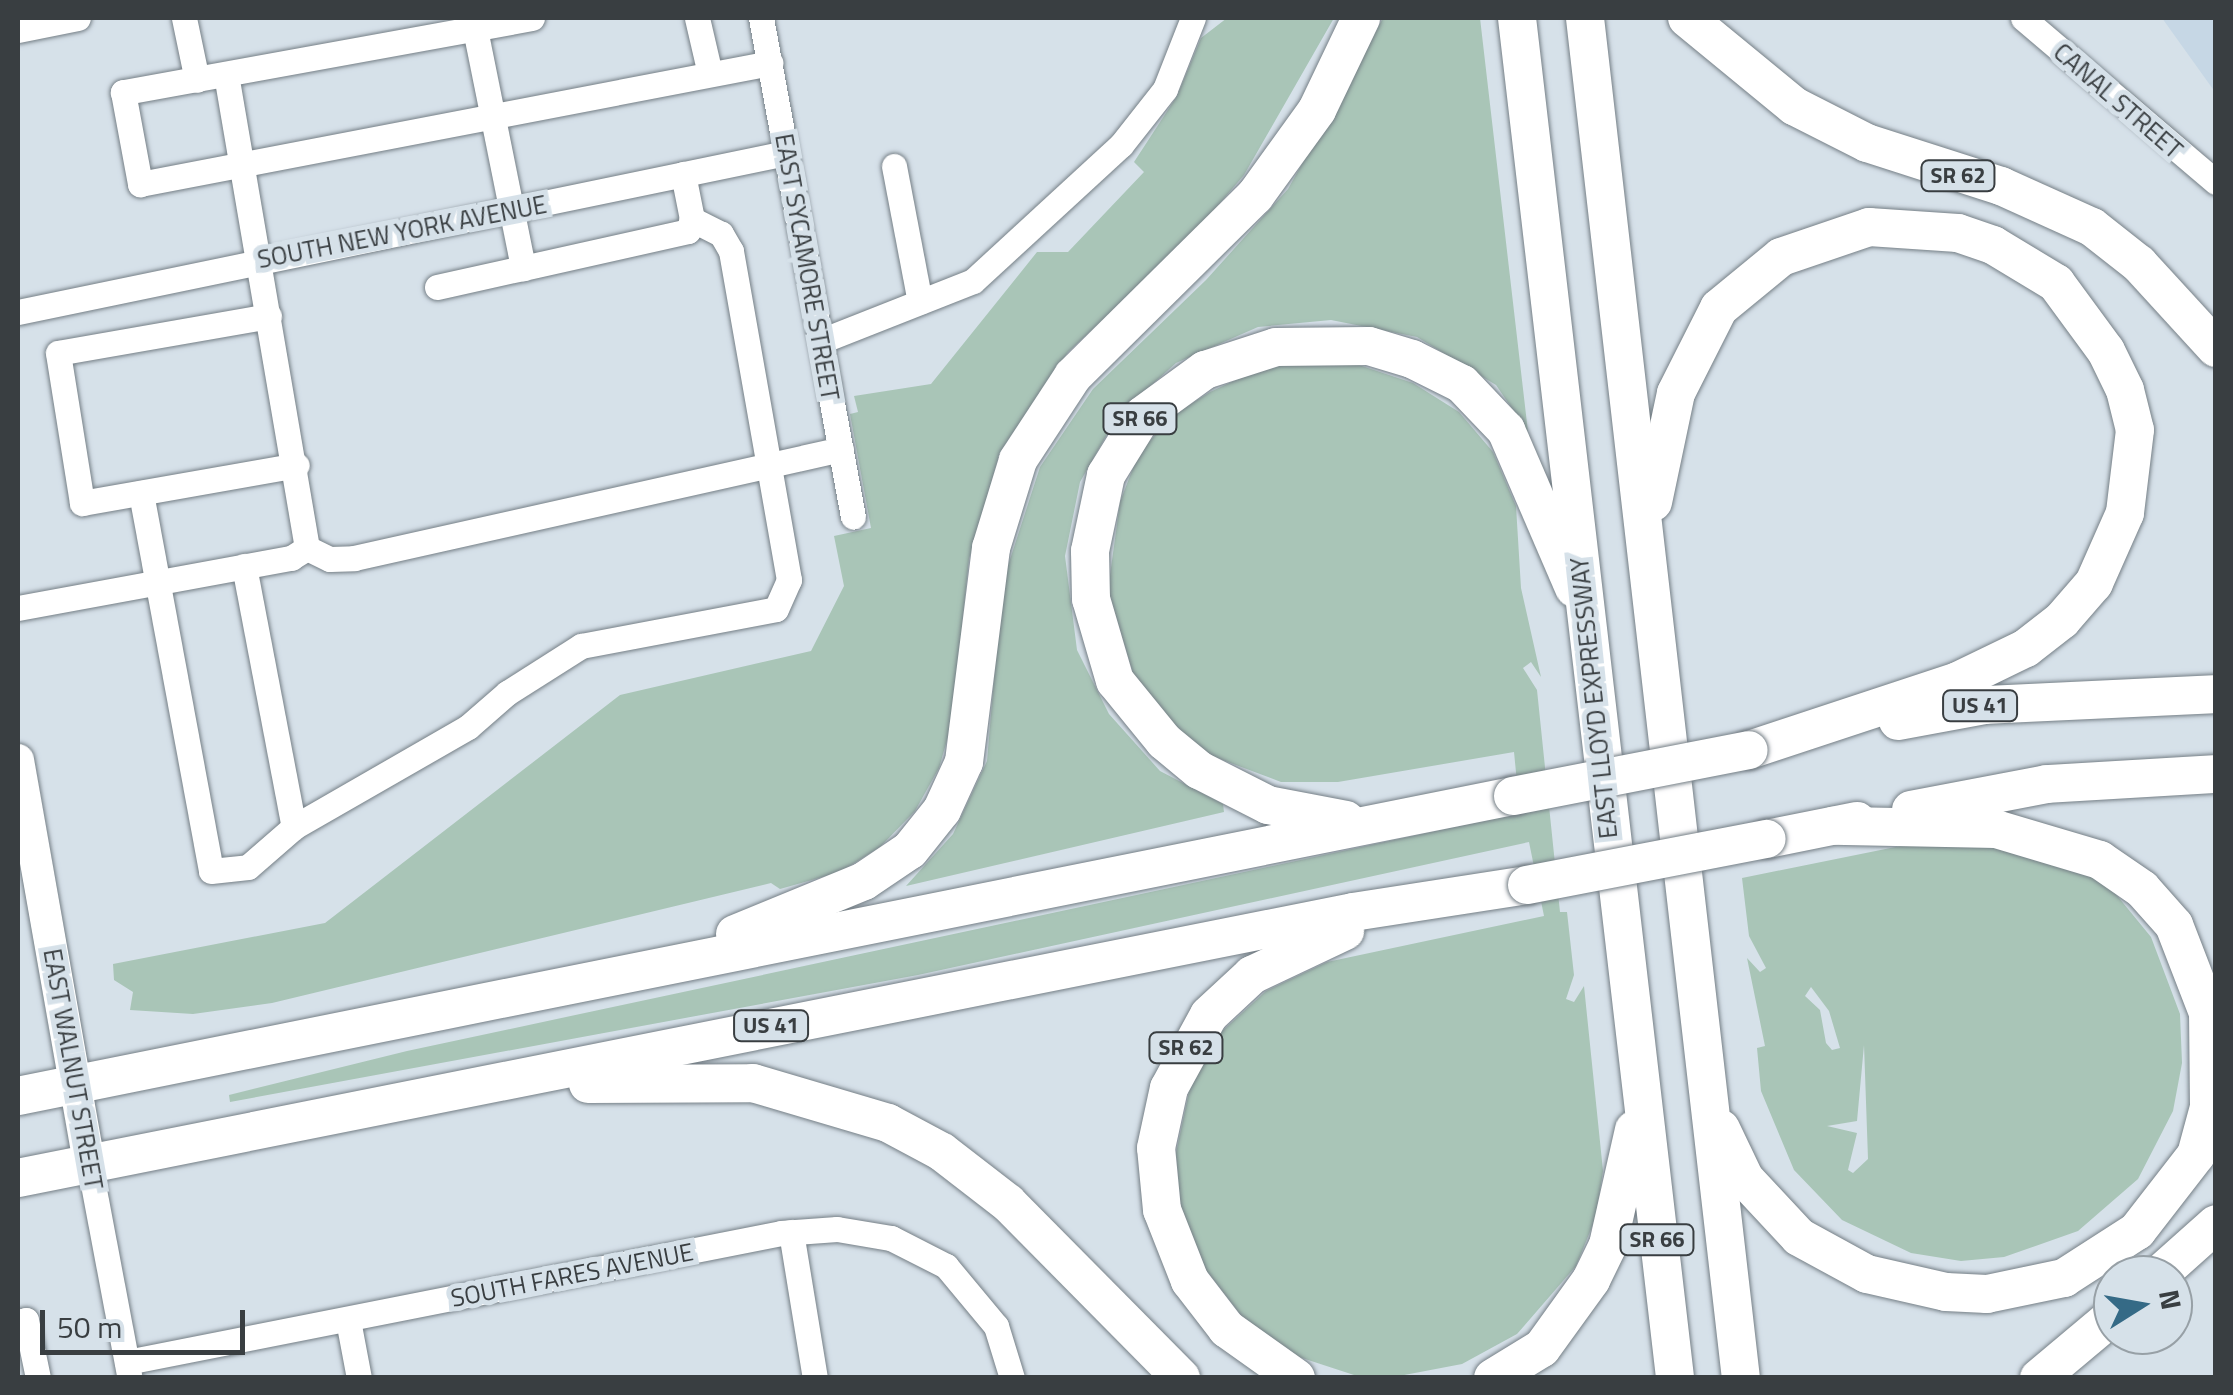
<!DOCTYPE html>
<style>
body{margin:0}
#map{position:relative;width:2233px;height:1395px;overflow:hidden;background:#d6e1e9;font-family:"Titillium Web",sans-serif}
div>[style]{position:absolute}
.built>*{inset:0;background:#c6d7e5}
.green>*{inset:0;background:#a9c5b7}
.roads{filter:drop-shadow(0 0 2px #757f86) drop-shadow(0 0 2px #757f86)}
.minor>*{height:25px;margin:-12.5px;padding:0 12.5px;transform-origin:12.5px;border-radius:12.5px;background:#fff}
.major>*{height:32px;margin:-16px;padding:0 16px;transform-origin:16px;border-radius:16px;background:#fff}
.highway>*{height:38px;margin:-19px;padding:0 19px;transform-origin:19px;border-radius:19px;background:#fff}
.bridges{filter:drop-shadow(0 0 2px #757f86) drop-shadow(0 0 2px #757f86)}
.highway-bridge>*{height:38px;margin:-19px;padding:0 19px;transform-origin:19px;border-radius:19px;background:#fff}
span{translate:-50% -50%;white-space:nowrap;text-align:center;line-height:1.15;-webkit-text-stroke:10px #d6e1e9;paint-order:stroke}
.shield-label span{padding:2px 8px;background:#d6e1e9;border:2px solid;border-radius:8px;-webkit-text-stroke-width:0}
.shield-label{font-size:22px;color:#393e41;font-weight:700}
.street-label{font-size:25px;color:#393e41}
.frame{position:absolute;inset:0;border:20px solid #393e41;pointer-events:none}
.north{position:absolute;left:2093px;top:1255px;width:100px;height:100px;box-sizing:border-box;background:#d6e1e9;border:2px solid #97a0a6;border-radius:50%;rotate:79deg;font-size:28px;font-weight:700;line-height:40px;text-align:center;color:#393e41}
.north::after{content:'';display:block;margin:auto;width:35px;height:45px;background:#356a86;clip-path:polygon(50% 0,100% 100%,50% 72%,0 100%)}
.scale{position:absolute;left:40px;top:1310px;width:205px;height:45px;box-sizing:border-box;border:5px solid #393e41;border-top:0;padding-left:12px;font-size:30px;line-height:35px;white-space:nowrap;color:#393e41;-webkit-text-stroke:8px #d6e1e9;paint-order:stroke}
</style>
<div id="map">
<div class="built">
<i style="clip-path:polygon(2162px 18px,2215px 18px,2215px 92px)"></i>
</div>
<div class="green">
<i style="clip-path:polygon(1227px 18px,1334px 18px,1244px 175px,1185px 244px,1068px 352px,1000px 452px,969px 559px,952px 723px,939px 768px,915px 811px,880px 847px,840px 872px,780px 889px,771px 883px,272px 1003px,193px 1014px,130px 1010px,133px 992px,114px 980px,113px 964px,325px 923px,620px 695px,811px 651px,844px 586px,834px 536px,871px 528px,850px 414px,858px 412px,854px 396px,931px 384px,1037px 252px,1068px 252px,1144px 172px,1134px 162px,1177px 96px,1201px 38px)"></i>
<i style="clip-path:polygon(1383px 18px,1480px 18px,1528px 432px,1496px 385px,1417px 337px,1331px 320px,1258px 327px,1176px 363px,1118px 415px,1080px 482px,1065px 556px,1077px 650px,1109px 714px,1160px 771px,1223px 804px,1224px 812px,906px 886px,953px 834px,987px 761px,1002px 584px,1040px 467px,1093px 389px,1206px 280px,1288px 189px)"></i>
<i style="clip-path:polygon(1304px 361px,1359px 365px,1413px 383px,1459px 412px,1493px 452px,1516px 506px,1521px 588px,1541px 677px,1531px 662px,1523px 668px,1537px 690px,1560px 912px,1567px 912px,1574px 975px,1566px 999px,1574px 1002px,1584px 986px,1603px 1171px,1596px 1217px,1576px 1266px,1517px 1334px,1462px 1364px,1399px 1376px,1354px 1375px,1299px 1357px,1247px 1323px,1199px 1261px,1181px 1211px,1176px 1153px,1190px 1087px,1220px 1033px,1266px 991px,1327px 962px,1544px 916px,1529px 842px,918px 975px,230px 1102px,229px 1095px,407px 1051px,1520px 813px,1514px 752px,1338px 782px,1281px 782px,1212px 756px,1163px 717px,1135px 680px,1108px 590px,1120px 502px,1138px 455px,1170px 417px,1210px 392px,1253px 372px)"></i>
<i style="clip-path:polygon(evenodd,1930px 840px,2041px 847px,2110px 887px,2151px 937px,2180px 1014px,2182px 1063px,2173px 1111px,2138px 1179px,2078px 1231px,2004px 1257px,1961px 1261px,1911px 1253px,1842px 1220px,1794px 1170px,1761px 1091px,1757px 1048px,1765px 1046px,1747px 958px,1760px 972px,1766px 968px,1749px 936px,1742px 878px,1930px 840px,1811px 987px,1829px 1011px,1840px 1048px,1832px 1050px,1826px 1043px,1820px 1010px,1805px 996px,1811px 987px,1930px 840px,1864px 1045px,1868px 1159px,1853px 1173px,1848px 1170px,1857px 1133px,1827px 1126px,1857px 1121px,1864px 1045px)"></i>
</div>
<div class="roads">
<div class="minor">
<i style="left:184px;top:18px;width:63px;rotate:78.2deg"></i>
<i style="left:532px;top:18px;width:416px;rotate:169.7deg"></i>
<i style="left:123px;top:92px;width:94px;rotate:79.5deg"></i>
<i style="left:140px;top:184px;width:642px;rotate:-10.87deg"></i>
<i style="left:697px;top:18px;width:57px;rotate:76.9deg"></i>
<i style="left:761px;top:18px;width:507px;rotate:79.55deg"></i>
<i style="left:2023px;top:18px;width:253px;rotate:40.4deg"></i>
<i style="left:475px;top:29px;width:244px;rotate:78.6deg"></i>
<i style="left:523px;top:268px;width:169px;rotate:-12.6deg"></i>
<i style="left:688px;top:231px;width:13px;rotate:-72deg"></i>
<i style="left:692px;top:219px;width:46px;rotate:-101.3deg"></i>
<i style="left:18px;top:30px;width:61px;rotate:-11.3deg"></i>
<i style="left:894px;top:166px;width:138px;rotate:79.2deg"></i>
<i style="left:437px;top:287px;width:88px;rotate:-12.5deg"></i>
<i style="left:18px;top:312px;width:784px;rotate:-11.7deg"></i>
<i style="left:269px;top:316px;width:214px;rotate:170.1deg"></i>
<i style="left:58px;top:353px;width:152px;rotate:80.9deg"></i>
<i style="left:82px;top:503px;width:218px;rotate:-10deg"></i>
<i style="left:821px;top:341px;width:163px;rotate:-21.5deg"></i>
<i style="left:973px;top:281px;width:201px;rotate:-42.6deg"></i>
<i style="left:1121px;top:145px;width:71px;rotate:-51.8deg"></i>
<i style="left:1165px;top:89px;width:76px;rotate:-68.5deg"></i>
<i style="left:141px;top:493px;width:384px;rotate:79.5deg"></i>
<i style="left:211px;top:871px;width:37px;rotate:-6deg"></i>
<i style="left:248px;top:867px;width:61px;rotate:-41deg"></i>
<i style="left:294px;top:827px;width:201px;rotate:-29.9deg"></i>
<i style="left:468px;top:727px;width:52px;rotate:-41.1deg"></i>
<i style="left:507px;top:693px;width:88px;rotate:-32.4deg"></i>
<i style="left:581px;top:646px;width:198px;rotate:-10.7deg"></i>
<i style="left:776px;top:609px;width:32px;rotate:-66deg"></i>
<i style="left:789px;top:580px;width:334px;rotate:-100deg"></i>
<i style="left:731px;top:251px;width:20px;rotate:-120deg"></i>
<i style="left:721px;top:234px;width:33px;rotate:-153deg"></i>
<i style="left:307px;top:548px;width:25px;rotate:26deg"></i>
<i style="left:330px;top:559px;width:24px;rotate:-2deg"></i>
<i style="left:354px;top:558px;width:499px;rotate:-12.6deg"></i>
<i style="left:244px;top:566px;width:266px;rotate:79.2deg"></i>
<i style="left:18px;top:608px;width:278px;rotate:-10.4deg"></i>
<i style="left:291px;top:558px;width:19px;rotate:-32deg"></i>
<i style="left:307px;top:548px;width:480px;rotate:-99.7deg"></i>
<i style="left:89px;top:1163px;width:216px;rotate:79.3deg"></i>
<i style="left:791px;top:1232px;width:148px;rotate:80.7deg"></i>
<i style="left:348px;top:1320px;width:59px;rotate:79.3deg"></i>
<i style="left:18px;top:1322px;width:8px;rotate:-14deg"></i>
<i style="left:26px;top:1320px;width:59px;rotate:78.3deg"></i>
<i style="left:127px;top:1362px;width:667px;rotate:-11.16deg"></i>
<i style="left:781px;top:1233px;width:56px;rotate:-4.1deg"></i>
<i style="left:837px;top:1229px;width:55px;rotate:9.5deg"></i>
<i style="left:891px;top:1238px;width:62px;rotate:27deg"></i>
<i style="left:946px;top:1266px;width:78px;rotate:50.2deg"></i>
<i style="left:996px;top:1326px;width:54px;rotate:72.9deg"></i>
</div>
<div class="major">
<i style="left:18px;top:760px;width:409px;rotate:80deg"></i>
</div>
<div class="highway">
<i style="left:1517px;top:18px;width:1369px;rotate:83.37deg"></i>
<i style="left:1585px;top:18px;width:1369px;rotate:83.46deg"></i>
<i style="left:1687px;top:18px;width:139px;rotate:39.4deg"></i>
<i style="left:1794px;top:106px;width:82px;rotate:26.9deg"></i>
<i style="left:1867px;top:143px;width:141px;rotate:17.8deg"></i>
<i style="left:2001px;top:186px;width:100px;rotate:24.3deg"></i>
<i style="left:2092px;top:227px;width:60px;rotate:38.2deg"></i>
<i style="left:2139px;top:264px;width:114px;rotate:47.5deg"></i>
<i style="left:1653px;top:502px;width:111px;rotate:-78.1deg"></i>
<i style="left:1676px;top:393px;width:95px;rotate:-63.2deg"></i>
<i style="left:1719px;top:308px;width:80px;rotate:-39.4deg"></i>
<i style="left:1781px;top:257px;width:93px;rotate:-18.8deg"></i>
<i style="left:1869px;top:227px;width:89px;rotate:3.9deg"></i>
<i style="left:1958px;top:233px;width:37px;rotate:19deg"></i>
<i style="left:1993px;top:245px;width:74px;rotate:31.1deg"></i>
<i style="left:2056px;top:283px;width:84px;rotate:53.7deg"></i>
<i style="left:2106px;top:351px;width:43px;rotate:64deg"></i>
<i style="left:2125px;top:390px;width:41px;rotate:76deg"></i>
<i style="left:2135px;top:430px;width:84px;rotate:96.9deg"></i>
<i style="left:2125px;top:513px;width:77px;rotate:113.9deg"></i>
<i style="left:2094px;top:583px;width:49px;rotate:130.9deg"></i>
<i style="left:2062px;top:620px;width:46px;rotate:142.1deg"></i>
<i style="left:2026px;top:648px;width:76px;rotate:154.1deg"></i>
<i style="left:1958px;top:681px;width:220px;rotate:161.7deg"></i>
<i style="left:1898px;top:721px;width:88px;rotate:-10.4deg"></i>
<i style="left:1985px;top:705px;width:231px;rotate:-2.7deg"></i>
<i style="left:1911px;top:810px;width:138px;rotate:-10.8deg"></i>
<i style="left:2047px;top:784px;width:169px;rotate:-3.4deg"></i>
<i style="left:1346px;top:820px;width:79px;rotate:-169.1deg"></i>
<i style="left:1268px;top:805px;width:77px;rotate:-153.1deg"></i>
<i style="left:1199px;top:770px;width:45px;rotate:-140.4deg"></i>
<i style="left:1164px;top:741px;width:77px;rotate:-129.2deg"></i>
<i style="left:1115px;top:681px;width:85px;rotate:-106.3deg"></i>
<i style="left:1091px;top:599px;width:48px;rotate:-91.2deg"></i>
<i style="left:1090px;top:551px;width:78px;rotate:-78.1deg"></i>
<i style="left:1106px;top:475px;width:70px;rotate:-58.3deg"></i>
<i style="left:1143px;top:415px;width:77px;rotate:-36deg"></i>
<i style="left:1205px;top:370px;width:75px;rotate:-17.9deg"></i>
<i style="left:1276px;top:347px;width:93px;rotate:-0.6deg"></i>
<i style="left:1369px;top:346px;width:45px;rotate:16.8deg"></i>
<i style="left:1412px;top:359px;width:56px;rotate:26.6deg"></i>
<i style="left:1462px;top:384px;width:64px;rotate:46.3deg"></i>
<i style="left:1506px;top:430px;width:172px;rotate:66.7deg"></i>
<i style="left:1767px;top:839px;width:92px;rotate:-11.3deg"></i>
<i style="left:735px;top:934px;width:139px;rotate:-22.3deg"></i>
<i style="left:864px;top:881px;width:55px;rotate:-34deg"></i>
<i style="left:910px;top:850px;width:51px;rotate:-51.3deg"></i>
<i style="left:942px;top:810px;width:53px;rotate:-65.4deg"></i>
<i style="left:964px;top:762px;width:216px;rotate:-82.8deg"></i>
<i style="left:991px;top:548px;width:92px;rotate:-72.9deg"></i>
<i style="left:1018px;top:460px;width:100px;rotate:-56.8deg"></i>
<i style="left:1073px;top:376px;width:256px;rotate:-44.7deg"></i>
<i style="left:1255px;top:196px;width:106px;rotate:-54.2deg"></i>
<i style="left:1317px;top:110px;width:102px;rotate:-64.4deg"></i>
<i style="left:588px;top:1084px;width:165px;rotate:-0.3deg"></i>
<i style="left:753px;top:1083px;width:141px;rotate:16.5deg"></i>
<i style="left:888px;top:1123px;width:61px;rotate:28.2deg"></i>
<i style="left:942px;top:1152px;width:83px;rotate:37.7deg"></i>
<i style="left:1008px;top:1203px;width:246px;rotate:45.3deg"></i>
<i style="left:18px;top:1096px;width:1525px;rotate:-11.35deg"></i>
<i style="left:1721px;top:1129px;width:55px;rotate:64.4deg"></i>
<i style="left:1745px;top:1179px;width:79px;rotate:47deg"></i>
<i style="left:1799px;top:1237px;width:77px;rotate:28.6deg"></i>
<i style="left:1867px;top:1274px;width:81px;rotate:12.8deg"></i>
<i style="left:1946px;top:1292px;width:41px;rotate:2.8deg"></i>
<i style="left:1987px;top:1294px;width:79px;rotate:-11.7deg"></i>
<i style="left:2064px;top:1278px;width:87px;rotate:-32.8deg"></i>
<i style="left:2137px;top:1231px;width:96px;rotate:-52.2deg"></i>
<i style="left:2196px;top:1155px;width:50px;rotate:-74.8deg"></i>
<i style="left:2209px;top:1107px;width:94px;rotate:-90.6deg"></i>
<i style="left:2208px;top:1013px;width:94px;rotate:-111.1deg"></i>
<i style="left:2174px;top:925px;width:48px;rotate:-131.6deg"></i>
<i style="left:2142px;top:889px;width:51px;rotate:-145.4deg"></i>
<i style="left:2100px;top:860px;width:109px;rotate:-163.4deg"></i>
<i style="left:1996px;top:829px;width:163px;rotate:-178.9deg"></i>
<i style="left:18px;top:1178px;width:1361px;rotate:-11.27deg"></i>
<i style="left:1353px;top:912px;width:176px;rotate:-8.8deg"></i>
<i style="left:2159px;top:1275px;width:76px;rotate:-41.8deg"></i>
<i style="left:1296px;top:1378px;width:85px;rotate:-144.6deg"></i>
<i style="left:1227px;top:1329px;width:61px;rotate:-127.6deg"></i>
<i style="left:1190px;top:1281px;width:76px;rotate:-111.5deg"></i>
<i style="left:1162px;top:1210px;width:62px;rotate:-95.5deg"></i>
<i style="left:1156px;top:1148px;width:61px;rotate:-77.8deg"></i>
<i style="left:1169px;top:1088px;width:83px;rotate:-61.3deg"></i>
<i style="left:1209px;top:1015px;width:59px;rotate:-42.9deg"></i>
<i style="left:1252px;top:975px;width:103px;rotate:-25.3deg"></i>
<i style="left:1493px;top:1378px;width:57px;rotate:-31.5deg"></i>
<i style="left:1542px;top:1348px;width:84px;rotate:-54.2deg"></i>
<i style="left:1591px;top:1280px;width:39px;rotate:-64deg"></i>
<i style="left:1608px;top:1245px;width:118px;rotate:-77.3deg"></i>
<i style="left:2039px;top:1378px;width:97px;rotate:-40deg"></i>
</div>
</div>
<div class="bridges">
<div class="highway-bridge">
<i style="left:1513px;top:796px;width:240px;rotate:-11deg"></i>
<i style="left:1527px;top:885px;width:244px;rotate:-10.9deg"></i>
</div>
</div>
<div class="shield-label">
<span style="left:1958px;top:176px">SR 62</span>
<span style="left:1140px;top:419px">SR 66</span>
<span style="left:1980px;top:706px">US 41</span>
<span style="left:771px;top:1026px">US 41</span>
<span style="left:1186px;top:1048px">SR 62</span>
<span style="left:1657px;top:1240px">SR 66</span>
</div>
<div class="street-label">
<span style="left:2118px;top:101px;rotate:41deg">CANAL STREET</span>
<span style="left:402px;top:232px;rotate:-11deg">SOUTH NEW YORK AVENUE</span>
<span style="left:807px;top:267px;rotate:80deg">EAST SYCAMORE STREET</span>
<span style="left:1594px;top:698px;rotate:-96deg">EAST LLOYD EXPRESSWAY</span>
<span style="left:73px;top:1069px;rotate:80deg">EAST WALNUT STREET</span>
<span style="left:572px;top:1275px;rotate:-11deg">SOUTH FARES AVENUE</span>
</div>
<div class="frame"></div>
<div class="north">N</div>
<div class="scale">50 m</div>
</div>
